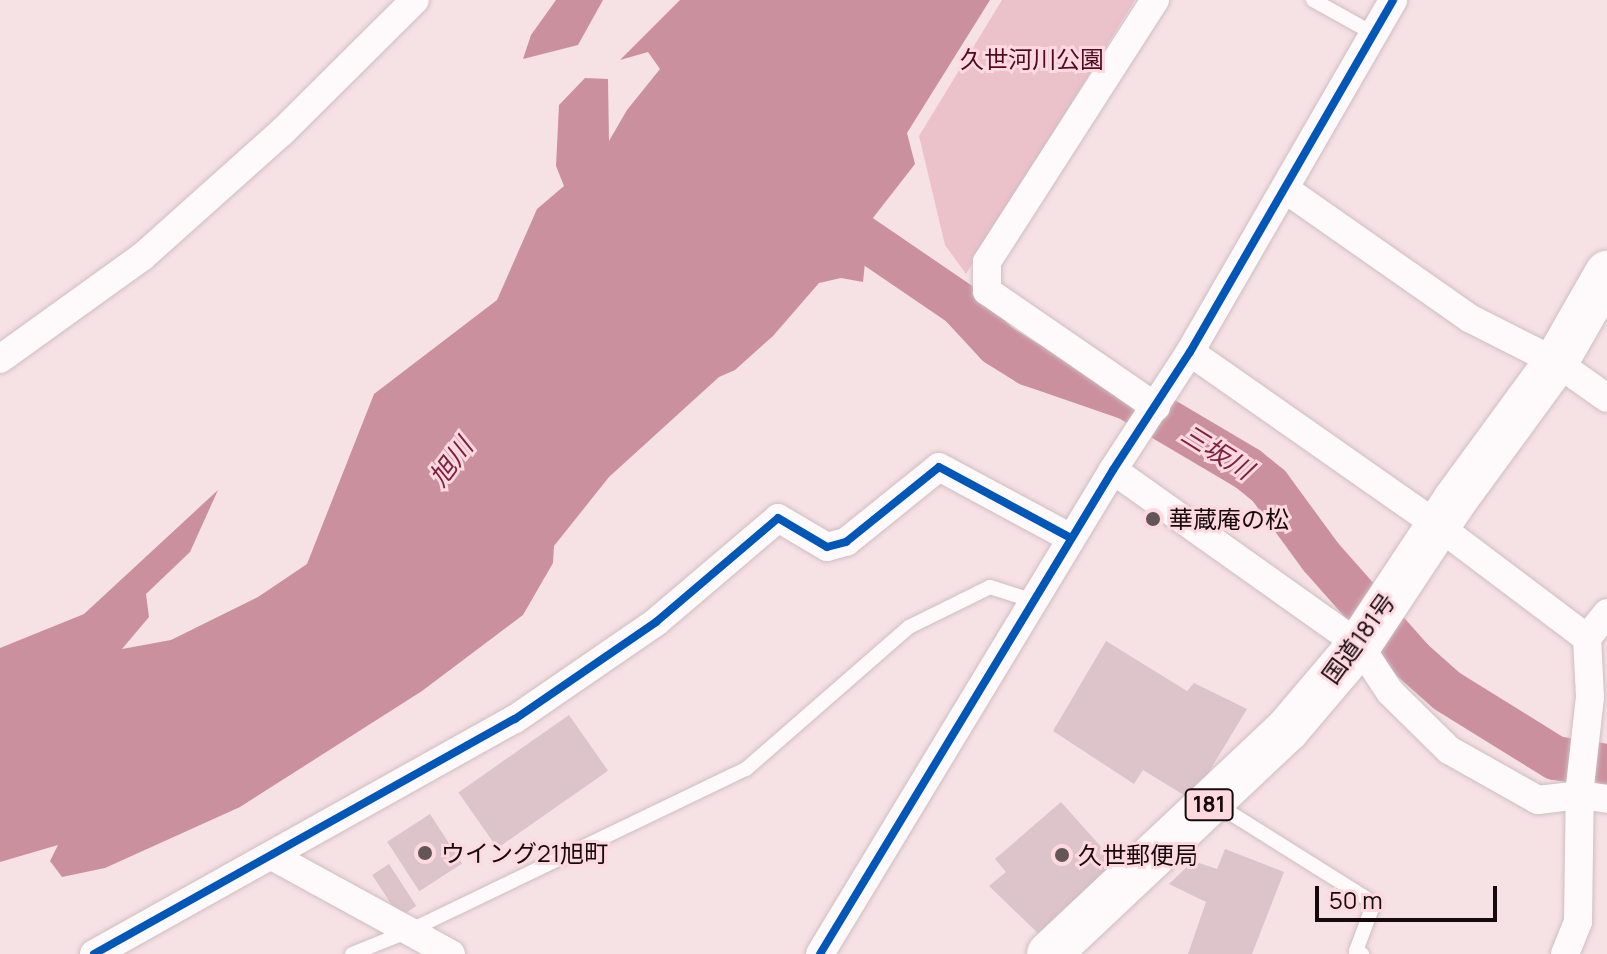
<!DOCTYPE html>
<meta charset="utf-8">
<style>
body{margin:0}
#map{position:relative;width:1607px;height:954px;overflow:hidden;background:#f6e1e5;font-family:Manrope,"Noto Sans JP",sans-serif}
div>[style]{position:absolute}
.green>*{inset:0;background:#ecc2ca}
.water>*{inset:0;background:#cb909e}
.river>*{height:44px;margin:-22px;padding:0 22px;transform-origin:22px;border-radius:22px;background:#cb909e}
.building>*{inset:0;background:#ddc4ca;transform-origin:0 0}
.roads{filter:drop-shadow(0 0 2px #cebec1) drop-shadow(0 0 2px #cebec1)}
.lane>*{height:14px;margin:-7px;padding:0 7px;transform-origin:7px;border-radius:7px;background:#fefafb}
.street>*{height:28px;margin:-14px;padding:0 14px;transform-origin:14px;border-radius:14px;background:#fefafb}
.highway>*{height:44px;margin:-22px;padding:0 22px;transform-origin:22px;border-radius:22px;background:#fefafb}
.cycleway>*{height:8px;margin:-4px;padding:0 4px;transform-origin:4px;border-radius:4px;background:#0057b8}
.dots>*{width:22px;height:22px;translate:-50% -50%;box-sizing:border-box;border:4px solid #fed9e0;border-radius:50%}
span{translate:-50% -50%;white-space:nowrap;text-align:center;line-height:1.15;-webkit-text-stroke:6px #fed9e0;paint-order:stroke}
.shield-label span{padding:2px 6px;background:#fed9e0;border:2px solid;border-radius:6px;-webkit-text-stroke-width:0}
.shield-label{font-size:22px;color:#160a0d;font-weight:700}
.park-label{font-size:24px;color:#510a24}
.poi-label{font-size:24px;color:#160a0d}
.left{translate:0 -50%;text-align:left}
.street-label{font-size:24px;color:#160a0d}
.water-label{font-size:26px;color:#7e2140;font-style:italic}
.scale{position:absolute;left:1315px;top:886px;width:182px;height:36px;box-sizing:border-box;border:4px solid #160a0d;border-top:0;padding-left:10px;font-size:24px;line-height:28px;white-space:nowrap;color:#160a0d;-webkit-text-stroke:6px #fed9e0;paint-order:stroke}
</style>
<div id="map">
<div class="green">
<i style="clip-path:polygon(1002px 0,1135px 0,966px 274px,945px 245px,919px 136px)"></i>
</div>
<div class="water">
<i style="clip-path:polygon(556px 0,603px 0,578px 45px,523px 59px,531px 35px)"></i>
<i style="clip-path:polygon(680px 0,990px 0,907px 133px,915px 164px,869px 223px,863px 282px,841px 278px,819px 283px,773px 336px,735px 370px,719px 377px,609px 477px,554px 546px,553px 563px,523px 615px,422px 691px,240px 807px,105px 868px,62px 877px,50px 861px,58px 845px,0 862px,0 648px,84px 614px,218px 490px,190px 552px,146px 594px,149px 617px,122px 649px,171px 640px,258px 597px,307px 564px,374px 394px,497px 300px,537px 209px,564px 186px,556px 166px,559px 105px,585px 78px,608px 79px,609px 141px,627px 110px,660px 69px,648px 52px,620px 60px)"></i>
</div>
<div class="river">
<i style="left:819px;top:208px;width:172px;rotate:34.3deg"></i>
<i style="left:961px;top:305px;width:53px;rotate:47.3deg"></i>
<i style="left:997px;top:344px;width:38px;rotate:32deg"></i>
<i style="left:1029px;top:364px;width:105px;rotate:19deg"></i>
<i style="left:1128px;top:398px;width:139px;rotate:30.6deg"></i>
<i style="left:1248px;top:469px;width:27px;rotate:39deg"></i>
<i style="left:1269px;top:486px;width:88px;rotate:53.8deg"></i>
<i style="left:1321px;top:557px;width:137px;rotate:48.5deg"></i>
<i style="left:1412px;top:660px;width:47px;rotate:41.5deg"></i>
<i style="left:1447px;top:691px;width:127px;rotate:31.8deg"></i>
<i style="left:1555px;top:758px;width:53px;rotate:8.7deg"></i>
</div>
<div class="building">
<i style="clip-path:polygon(1106px 641px,1187px 691px,1194px 683px,1247px 709px,1192px 800px,1143px 770px,1134px 784px,1053px 731px)"></i>
<i style="left:569px;top:715px;width:68px;height:135px;rotate:55deg"></i>
<i style="clip-path:polygon(1061px 802px,1119px 867px,1043px 938px,989px 886px,1006px 872px,995px 859px)"></i>
<i style="left:430px;top:814px;width:59px;height:51px;rotate:57deg"></i>
<i style="clip-path:polygon(1225px 849px,1284px 872px,1252px 954px,1188px 954px,1206px 902px,1169px 884px,1193px 861px,1217px 869px)"></i>
<i style="left:389px;top:864px;width:50px;height:20px;rotate:57deg"></i>
</div>
<div class="roads">
<div class="lane">
<i style="left:1313px;top:0;width:70px;rotate:29.1deg"></i>
<i style="left:1216px;top:804px;width:186px;rotate:32.1deg"></i>
<i style="left:1374px;top:903px;width:51px;rotate:110.6deg"></i>
<i style="left:1356px;top:951px;width:7px;rotate:27deg"></i>
<i style="left:352px;top:954px;width:61px;rotate:-22deg"></i>
<i style="left:409px;top:931px;width:374px;rotate:-25.7deg"></i>
<i style="left:746px;top:769px;width:216px;rotate:-41.1deg"></i>
<i style="left:909px;top:627px;width:90px;rotate:-26.3deg"></i>
<i style="left:990px;top:587px;width:46px;rotate:17.7deg"></i>
</div>
<div class="street">
<i style="left:1155px;top:0;width:311px;rotate:122.7deg"></i>
<i style="left:987px;top:262px;width:29px;rotate:90deg"></i>
<i style="left:987px;top:291px;width:205px;rotate:34.5deg"></i>
<i style="left:1285px;top:189px;width:225px;rotate:35deg"></i>
<i style="left:1469px;top:318px;width:97px;rotate:26.8deg"></i>
<i style="left:1556px;top:362px;width:62px;rotate:35.2deg"></i>
<i style="left:1190px;top:352px;width:302px;rotate:35deg"></i>
<i style="left:1437px;top:525px;width:188px;rotate:37deg"></i>
<i style="left:0;top:359px;width:175px;rotate:-35.7deg"></i>
<i style="left:142px;top:257px;width:188px;rotate:-41.8deg"></i>
<i style="left:282px;top:132px;width:187px;rotate:-44.8deg"></i>
<i style="left:1113px;top:470px;width:302px;rotate:35.4deg"></i>
<i style="left:1359px;top:645px;width:56px;rotate:56.6deg"></i>
<i style="left:1390px;top:692px;width:83px;rotate:44.5deg"></i>
<i style="left:1449px;top:750px;width:102px;rotate:29.3deg"></i>
<i style="left:1538px;top:800px;width:42px;rotate:-6.8deg"></i>
<i style="left:1580px;top:795px;width:27px;rotate:8deg"></i>
<i style="left:272px;top:856px;width:204px;rotate:28.7deg"></i>
<i style="left:94px;top:954px;width:482px;rotate:-29.2deg"></i>
<i style="left:515px;top:719px;width:171px;rotate:-34.5deg"></i>
<i style="left:656px;top:622px;width:160px;rotate:-40.4deg"></i>
<i style="left:778px;top:518px;width:57px;rotate:30.6deg"></i>
<i style="left:827px;top:547px;width:20px;rotate:-15deg"></i>
<i style="left:846px;top:542px;width:119px;rotate:-38.9deg"></i>
<i style="left:939px;top:467px;width:150px;rotate:28.3deg"></i>
<i style="left:820px;top:954px;width:566px;rotate:-58.81deg"></i>
<i style="left:1113px;top:470px;width:141px;rotate:-56.9deg"></i>
<i style="left:1190px;top:352px;width:406px;rotate:-60deg"></i>
<i style="left:1565px;top:954px;width:35px;rotate:-68deg"></i>
<i style="left:1578px;top:922px;width:136px;rotate:-89.2deg"></i>
<i style="left:1580px;top:786px;width:90px;rotate:-83.6deg"></i>
<i style="left:1590px;top:697px;width:59px;rotate:-92.9deg"></i>
<i style="left:1587px;top:638px;width:32px;rotate:-51deg"></i>
</div>
<div class="highway">
<i style="left:1049px;top:954px;width:327px;rotate:-43.3deg"></i>
<i style="left:1287px;top:730px;width:111px;rotate:-49.7deg"></i>
<i style="left:1359px;top:645px;width:174px;rotate:-56.5deg"></i>
<i style="left:1455px;top:500px;width:171px;rotate:-53.8deg"></i>
<i style="left:1556px;top:362px;width:103px;rotate:-60.2deg"></i>
</div>
</div>
<div class="cycleway">
<i style="left:94px;top:954px;width:482px;rotate:-29.2deg"></i>
<i style="left:515px;top:719px;width:171px;rotate:-34.5deg"></i>
<i style="left:656px;top:622px;width:160px;rotate:-40.4deg"></i>
<i style="left:778px;top:518px;width:57px;rotate:30.6deg"></i>
<i style="left:827px;top:547px;width:20px;rotate:-15deg"></i>
<i style="left:846px;top:542px;width:119px;rotate:-38.9deg"></i>
<i style="left:939px;top:467px;width:150px;rotate:28.3deg"></i>
<i style="left:820px;top:954px;width:566px;rotate:-58.81deg"></i>
<i style="left:1113px;top:470px;width:141px;rotate:-56.9deg"></i>
<i style="left:1190px;top:352px;width:406px;rotate:-60deg"></i>
</div>
<div class="dots">
<i style="left:1153px;top:519px;background:#645559"></i>
<i style="left:425px;top:853px;background:#645559"></i>
<i style="left:1062px;top:855px;background:#645559"></i>
</div>
<div class="shield-label">
<span style="left:1209px;top:805px">181</span>
</div>
<div class="park-label">
<span style="left:1032px;top:59px">久世河川公園</span>
</div>
<div class="poi-label">
<span class="left" style="left:1169px;top:519px">華蔵庵の松</span>
<span class="left" style="left:441px;top:853px">ウイング21旭町</span>
<span class="left" style="left:1078px;top:855px">久世郵便局</span>
</div>
<div class="street-label">
<span style="left:1358px;top:638px;rotate:-54deg">国道181号</span>
</div>
<div class="water-label">
<span style="left:1217px;top:452px;rotate:32deg">三坂川</span>
<span style="left:451px;top:462px;rotate:-53deg">旭川</span>
</div>
<div class="scale">50 m</div>
</div>
